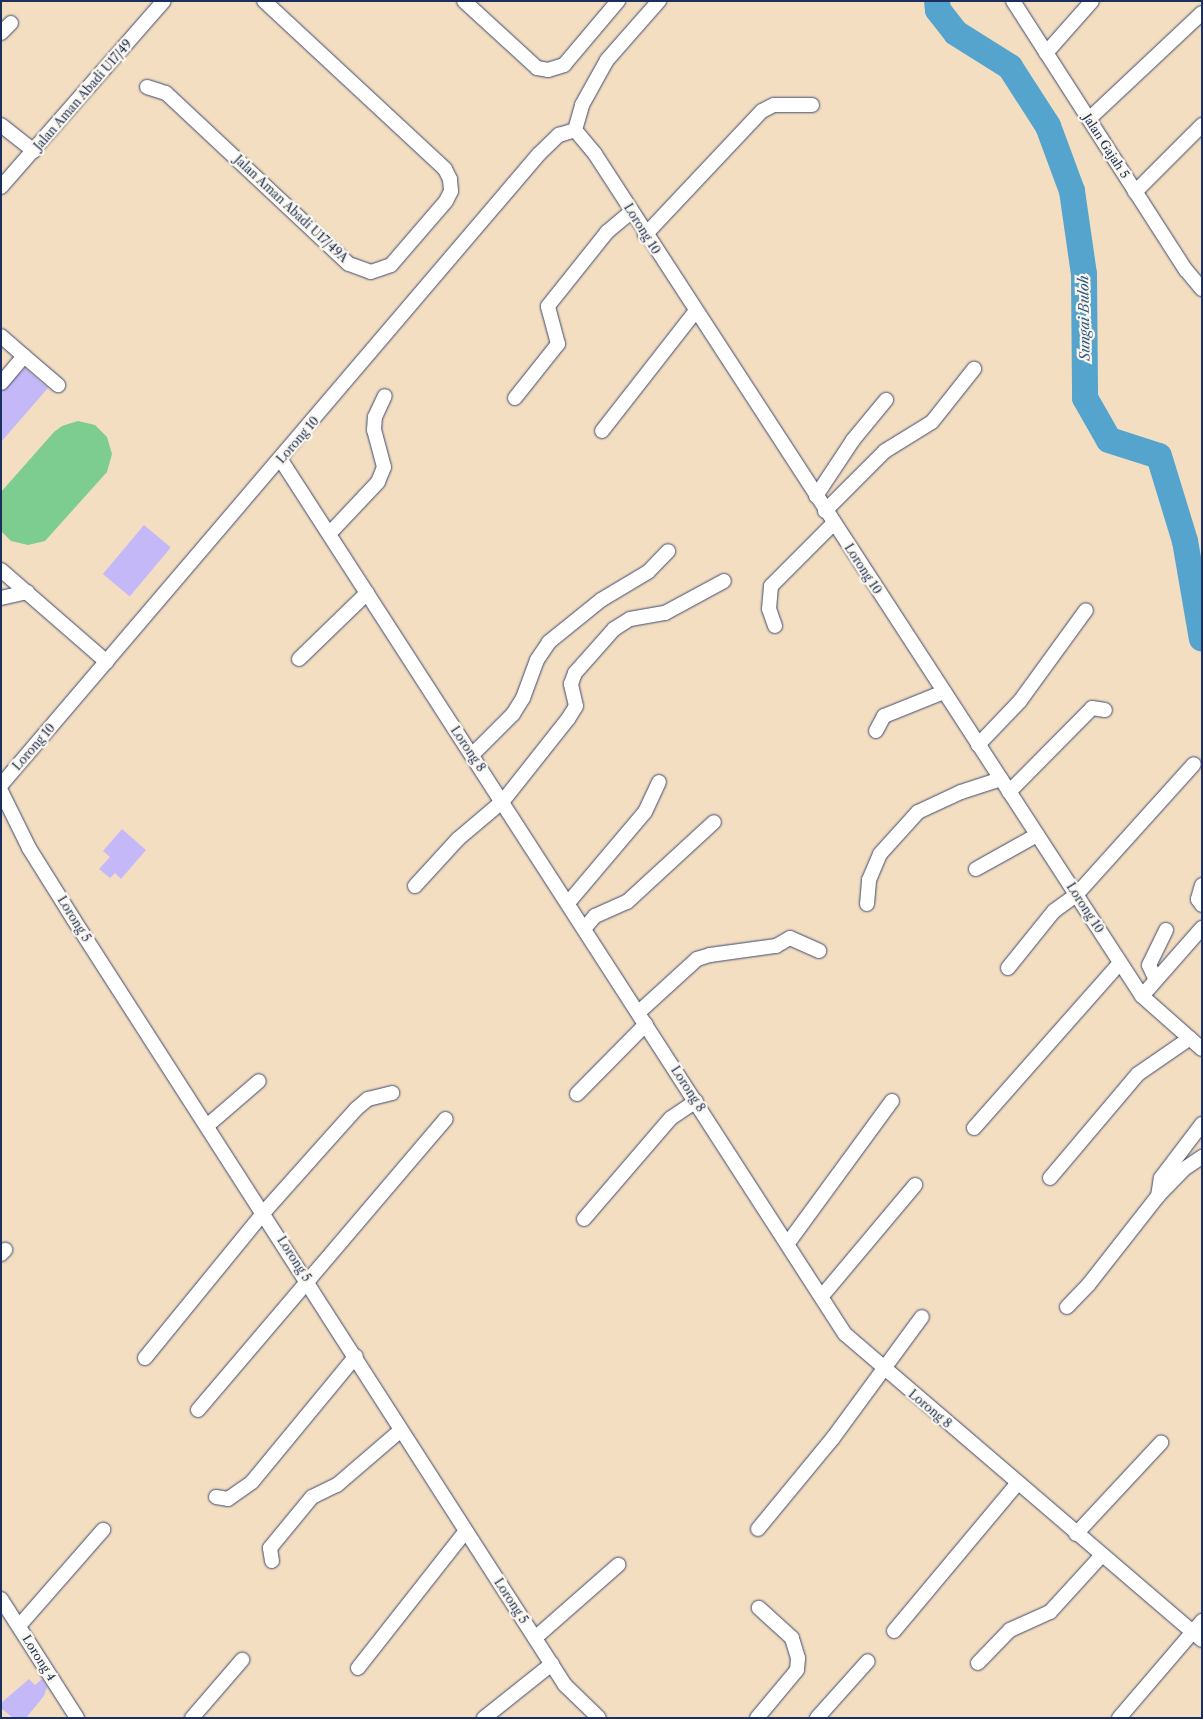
<!DOCTYPE html>
<style>
body{margin:0}
#map{position:relative;width:1203px;height:1719px;overflow:hidden;background:#f4dec1;font-family:"Libre Caslon Text",serif}
div>[style]{position:absolute}
.green>*{inset:0;background:#7ccd8f}
.river>*{height:26px;margin:-13px;padding:0 13px;transform-origin:13px;border-radius:13px;background:#54a4ce}
.building>*{inset:0;background:#c5b8f9;transform-origin:0 0}
.roads{filter:drop-shadow(0 0 1px #3c496d) drop-shadow(0 0 1px #3c496d)}
.minor>*{height:14px;margin:-7px;padding:0 7px;transform-origin:7px;border-radius:7px;background:#fff}
span{translate:-50% -50%;white-space:nowrap;text-align:center;line-height:1.15;-webkit-text-stroke:4.5px #fbf7ec;paint-order:stroke}
.street-label{font-size:12px;color:#1b2f5e}
.water-label{font-size:14px;color:#2f5885;font-style:italic}
.frame{position:absolute;inset:0;border:2px solid #1b2f5e;pointer-events:none}
</style>
<div id="map">
<div class="green">
<i style="clip-path:polygon(78px 421px,95px 425px,107px 437px,112px 454px,107px 472px,45px 541px,28px 545px,11px 541px,1px 531px,1px 492px,54px 432px,62px 426px)"></i>
</div>
<div class="river">
<i style="left:937px;top:1px;width:9px;rotate:84deg"></i>
<i style="left:938px;top:10px;width:29px;rotate:52deg"></i>
<i style="left:956px;top:33px;width:64px;rotate:32.2deg"></i>
<i style="left:1010px;top:67px;width:70px;rotate:57.2deg"></i>
<i style="left:1048px;top:126px;width:69px;rotate:69.7deg"></i>
<i style="left:1072px;top:191px;width:84px;rotate:81.8deg"></i>
<i style="left:1084px;top:274px;width:124px;rotate:89.5deg"></i>
<i style="left:1085px;top:398px;width:48px;rotate:60.3deg"></i>
<i style="left:1109px;top:440px;width:52px;rotate:17.7deg"></i>
<i style="left:1159px;top:456px;width:89px;rotate:73deg"></i>
<i style="left:1185px;top:541px;width:99px;rotate:80.2deg"></i>
</div>
<div class="building">
<i style="clip-path:polygon(25px 368px,48px 388px,1px 442px,1px 392px)"></i>
<i style="left:144px;top:525px;width:35px;height:64px;rotate:40deg"></i>
<i style="clip-path:polygon(122px 829px,146px 850px,121px 879px,115px 873px,110px 878px,99px 869px,110px 857px,103px 851px)"></i>
<i style="clip-path:polygon(29px 1679px,35px 1685px,42px 1679px,47px 1687px,44px 1696px,26px 1718px,13px 1718px,1px 1708px,1px 1703px)"></i>
</div>
<div class="roads">
<div class="minor">
<i style="left:464px;top:1px;width:99px;rotate:42.5deg"></i>
<i style="left:537px;top:68px;width:11px;rotate:10deg"></i>
<i style="left:548px;top:70px;width:17px;rotate:-17deg"></i>
<i style="left:564px;top:65px;width:84px;rotate:-49.8deg"></i>
<i style="left:1013px;top:1px;width:320px;rotate:57.3deg"></i>
<i style="left:1186px;top:270px;width:25px;rotate:50deg"></i>
<i style="left:1px;top:33px;width:14px;rotate:-45deg"></i>
<i style="left:1046px;top:53px;width:69px;rotate:-48.5deg"></i>
<i style="left:147px;top:87px;width:20px;rotate:18deg"></i>
<i style="left:166px;top:93px;width:250px;rotate:43.1deg"></i>
<i style="left:349px;top:264px;width:23px;rotate:20deg"></i>
<i style="left:371px;top:272px;width:21px;rotate:-19deg"></i>
<i style="left:391px;top:265px;width:84px;rotate:-49.3deg"></i>
<i style="left:446px;top:201px;width:11px;rotate:-63deg"></i>
<i style="left:451px;top:191px;width:12px;rotate:-95deg"></i>
<i style="left:450px;top:179px;width:11px;rotate:-117deg"></i>
<i style="left:445px;top:169px;width:247px;rotate:-137.1deg"></i>
<i style="left:1089px;top:119px;width:155px;rotate:-43.2deg"></i>
<i style="left:1px;top:125px;width:42px;rotate:38.2deg"></i>
<i style="left:575px;top:130px;width:31px;rotate:50deg"></i>
<i style="left:595px;top:154px;width:1004px;rotate:56.99deg"></i>
<i style="left:1142px;top:996px;width:80px;rotate:41.5deg"></i>
<i style="left:575px;top:130px;width:26px;rotate:-74deg"></i>
<i style="left:582px;top:105px;width:51px;rotate:-60.9deg"></i>
<i style="left:607px;top:60px;width:79px;rotate:-48.6deg"></i>
<i style="left:1px;top:187px;width:247px;rotate:-48.8deg"></i>
<i style="left:1135px;top:192px;width:95px;rotate:-45deg"></i>
<i style="left:645px;top:235px;width:170px;rotate:-46.7deg"></i>
<i style="left:762px;top:111px;width:13px;rotate:-27deg"></i>
<i style="left:774px;top:105px;width:38px"></i>
<i style="left:1px;top:336px;width:30px;rotate:41deg"></i>
<i style="left:24px;top:356px;width:35px;rotate:130deg"></i>
<i style="left:24px;top:356px;width:45px;rotate:40.5deg"></i>
<i style="left:515px;top:398px;width:69px;rotate:-51.5deg"></i>
<i style="left:558px;top:344px;width:39px;rotate:-105deg"></i>
<i style="left:548px;top:306px;width:95px;rotate:-51.4deg"></i>
<i style="left:607px;top:232px;width:31px;rotate:-40deg"></i>
<i style="left:602px;top:431px;width:151px;rotate:-52deg"></i>
<i style="left:281px;top:460px;width:1040px;rotate:57.17deg"></i>
<i style="left:845px;top:1334px;width:470px;rotate:40.6deg"></i>
<i style="left:816px;top:496px;width:67px;rotate:-56.5deg"></i>
<i style="left:853px;top:440px;width:52px;rotate:-50.5deg"></i>
<i style="left:825px;top:511px;width:85px;rotate:-45deg"></i>
<i style="left:885px;top:451px;width:55px;rotate:-31.7deg"></i>
<i style="left:932px;top:422px;width:68px;rotate:-51.6deg"></i>
<i style="left:329px;top:534px;width:71px;rotate:-46.7deg"></i>
<i style="left:378px;top:482px;width:16px;rotate:-68deg"></i>
<i style="left:384px;top:467px;width:38px;rotate:-105deg"></i>
<i style="left:374px;top:430px;width:13px;rotate:-86deg"></i>
<i style="left:375px;top:417px;width:23px;rotate:-65deg"></i>
<i style="left:1px;top:570px;width:140px;rotate:41deg"></i>
<i style="left:1px;top:598px;width:27px;rotate:-13deg"></i>
<i style="left:775px;top:626px;width:18px;rotate:-109deg"></i>
<i style="left:769px;top:609px;width:23px;rotate:-85deg"></i>
<i style="left:771px;top:586px;width:89px;rotate:-45deg"></i>
<i style="left:299px;top:659px;width:95px;rotate:-44.1deg"></i>
<i style="left:876px;top:731px;width:17px;rotate:-62deg"></i>
<i style="left:884px;top:716px;width:65px;rotate:-21.8deg"></i>
<i style="left:978px;top:745px;width:61px;rotate:-46.3deg"></i>
<i style="left:1020px;top:701px;width:112px;rotate:-54deg"></i>
<i style="left:472px;top:755px;width:58px;rotate:-45deg"></i>
<i style="left:513px;top:714px;width:19px;rotate:-58deg"></i>
<i style="left:523px;top:698px;width:40px;rotate:-69.8deg"></i>
<i style="left:537px;top:660px;width:22px;rotate:-56deg"></i>
<i style="left:549px;top:642px;width:67px;rotate:-38.9deg"></i>
<i style="left:601px;top:600px;width:55px;rotate:-30.8deg"></i>
<i style="left:648px;top:572px;width:29px;rotate:-46deg"></i>
<i style="left:1px;top:785px;width:829px;rotate:-49.55deg"></i>
<i style="left:539px;top:154px;width:28px;rotate:-44deg"></i>
<i style="left:559px;top:135px;width:17px;rotate:-17deg"></i>
<i style="left:1px;top:791px;width:64px;rotate:63.8deg"></i>
<i style="left:29px;top:848px;width:85px;rotate:58deg"></i>
<i style="left:74px;top:920px;width:909px;rotate:57.31deg"></i>
<i style="left:565px;top:1685px;width:47px;rotate:44.1deg"></i>
<i style="left:1009px;top:792px;width:118px;rotate:-45.3deg"></i>
<i style="left:1092px;top:708px;width:13px;rotate:9deg"></i>
<i style="left:976px;top:869px;width:70px;rotate:-29.1deg"></i>
<i style="left:1202px;top:885px;width:15px;rotate:106deg"></i>
<i style="left:1198px;top:899px;width:7px;rotate:56deg"></i>
<i style="left:415px;top:886px;width:64px;rotate:-47.5deg"></i>
<i style="left:458px;top:839px;width:59px;rotate:-40.2deg"></i>
<i style="left:503px;top:801px;width:105px;rotate:-51.6deg"></i>
<i style="left:568px;top:719px;width:15px;rotate:-58deg"></i>
<i style="left:576px;top:706px;width:23px;rotate:-103deg"></i>
<i style="left:571px;top:684px;width:12px;rotate:-70deg"></i>
<i style="left:575px;top:673px;width:59px;rotate:-48.4deg"></i>
<i style="left:614px;top:629px;width:19px;rotate:-32deg"></i>
<i style="left:630px;top:619px;width:36px;rotate:-10deg"></i>
<i style="left:665px;top:613px;width:67px;rotate:-28.5deg"></i>
<i style="left:568px;top:903px;width:119px;rotate:-49.8deg"></i>
<i style="left:645px;top:812px;width:33px;rotate:-65deg"></i>
<i style="left:867px;top:904px;width:24px;rotate:-85deg"></i>
<i style="left:869px;top:880px;width:28px;rotate:-67deg"></i>
<i style="left:880px;top:854px;width:57px;rotate:-47.9deg"></i>
<i style="left:918px;top:812px;width:47px;rotate:-24.9deg"></i>
<i style="left:961px;top:792px;width:42px;rotate:-18deg"></i>
<i style="left:584px;top:929px;width:17px;rotate:-50deg"></i>
<i style="left:595px;top:916px;width:35px;rotate:-24deg"></i>
<i style="left:627px;top:902px;width:118px;rotate:-42.6deg"></i>
<i style="left:1008px;top:968px;width:73px;rotate:-51.1deg"></i>
<i style="left:1054px;top:911px;width:27px;rotate:-36deg"></i>
<i style="left:1076px;top:895px;width:176px;rotate:-48deg"></i>
<i style="left:1155px;top:978px;width:14px;rotate:-115deg"></i>
<i style="left:1149px;top:965px;width:39px;rotate:-64deg"></i>
<i style="left:1142px;top:996px;width:91px;rotate:-48.6deg"></i>
<i style="left:639px;top:1012px;width:79px;rotate:-42.4deg"></i>
<i style="left:697px;top:959px;width:14px;rotate:-17deg"></i>
<i style="left:710px;top:955px;width:67px;rotate:-7.8deg"></i>
<i style="left:776px;top:946px;width:16px;rotate:-30deg"></i>
<i style="left:790px;top:938px;width:32px;rotate:24deg"></i>
<i style="left:577px;top:1094px;width:98px;rotate:-45.4deg"></i>
<i style="left:208px;top:1125px;width:67px;rotate:-40.8deg"></i>
<i style="left:974px;top:1128px;width:220px;rotate:-48.5deg"></i>
<i style="left:1050px;top:1178px;width:136px;rotate:-49.8deg"></i>
<i style="left:1138px;top:1074px;width:63px;rotate:-34.7deg"></i>
<i style="left:1158px;top:1196px;width:37px;rotate:-46deg"></i>
<i style="left:1184px;top:1169px;width:22px;rotate:-34deg"></i>
<i style="left:584px;top:1219px;width:133px;rotate:-49.3deg"></i>
<i style="left:671px;top:1118px;width:30px;rotate:-34deg"></i>
<i style="left:788px;top:1243px;width:176px;rotate:-53.8deg"></i>
<i style="left:1px;top:1254px;width:6px;rotate:-45deg"></i>
<i style="left:822px;top:1296px;width:145px;rotate:-50deg"></i>
<i style="left:1067px;top:1307px;width:32px;rotate:-46deg"></i>
<i style="left:1089px;top:1284px;width:112px;rotate:-51.9deg"></i>
<i style="left:1158px;top:1196px;width:18px;rotate:-81deg"></i>
<i style="left:1161px;top:1178px;width:68px;rotate:-52.8deg"></i>
<i style="left:145px;top:1358px;width:188px;rotate:-50.8deg"></i>
<i style="left:264px;top:1212px;width:138px;rotate:-48.2deg"></i>
<i style="left:356px;top:1109px;width:16px;rotate:-40deg"></i>
<i style="left:368px;top:1099px;width:25px;rotate:-14deg"></i>
<i style="left:198px;top:1410px;width:382px;rotate:-49.6deg"></i>
<i style="left:216px;top:1497px;width:12px;rotate:9deg"></i>
<i style="left:228px;top:1499px;width:29px;rotate:-35deg"></i>
<i style="left:252px;top:1482px;width:163px;rotate:-50.5deg"></i>
<i style="left:758px;top:1529px;width:118px;rotate:-50.5deg"></i>
<i style="left:833px;top:1438px;width:150px;rotate:-53.7deg"></i>
<i style="left:1076px;top:1534px;width:125px;rotate:-47deg"></i>
<i style="left:272px;top:1561px;width:13px;rotate:-99deg"></i>
<i style="left:270px;top:1548px;width:66px;rotate:-50.5deg"></i>
<i style="left:312px;top:1497px;width:28px;rotate:-26deg"></i>
<i style="left:337px;top:1485px;width:84px;rotate:-40.7deg"></i>
<i style="left:1px;top:1599px;width:141px;rotate:57.4deg"></i>
<i style="left:19px;top:1626px;width:128px;rotate:-48.8deg"></i>
<i style="left:894px;top:1631px;width:192px;rotate:-50.1deg"></i>
<i style="left:535px;top:1638px;width:111px;rotate:-41.3deg"></i>
<i style="left:978px;top:1663px;width:46px;rotate:-45.9deg"></i>
<i style="left:1010px;top:1630px;width:44px;rotate:-24.2deg"></i>
<i style="left:1050px;top:1612px;width:77px;rotate:-47.6deg"></i>
<i style="left:358px;top:1668px;width:174px;rotate:-51.8deg"></i>
<i style="left:192px;top:1718px;width:77px;rotate:-49.2deg"></i>
<i style="left:484px;top:1718px;width:87px;rotate:-38.5deg"></i>
<i style="left:757px;top:1718px;width:62px;rotate:-50.2deg"></i>
<i style="left:797px;top:1670px;width:12px;rotate:-85deg"></i>
<i style="left:798px;top:1658px;width:21px;rotate:-107deg"></i>
<i style="left:792px;top:1638px;width:45px;rotate:-137.7deg"></i>
<i style="left:817px;top:1718px;width:76px;rotate:-48.2deg"></i>
<i style="left:1119px;top:1718px;width:128px;rotate:-49.4deg"></i>
</div>
</div>
<div class="street-label">
<span style="left:83px;top:95px;rotate:-49deg">Jalan Aman Abadi U17/49</span>
<span style="left:1106px;top:146px;rotate:57deg">Jalan Gajah 5</span>
<span style="left:291px;top:209px;rotate:43deg">Jalan Aman Abadi U17/49A</span>
<span style="left:642px;top:229px;rotate:58deg">Lorong 10</span>
<span style="left:298px;top:440px;rotate:-49deg">Lorong 10</span>
<span style="left:863px;top:569px;rotate:57deg">Lorong 10</span>
<span style="left:34px;top:747px;rotate:-49deg">Lorong 10</span>
<span style="left:468px;top:749px;rotate:56deg">Lorong 8</span>
<span style="left:1085px;top:908px;rotate:57deg">Lorong 10</span>
<span style="left:74px;top:919px;rotate:58deg">Lorong 5</span>
<span style="left:688px;top:1089px;rotate:57deg">Lorong 8</span>
<span style="left:294px;top:1259px;rotate:57deg">Lorong 5</span>
<span style="left:930px;top:1409px;rotate:40deg">Lorong 8</span>
<span style="left:511px;top:1601px;rotate:57deg">Lorong 5</span>
<span style="left:39px;top:1658px;rotate:58deg">Lorong 4</span>
</div>
<div class="water-label">
<span style="left:1084px;top:318px;rotate:-91deg">Sungai Buloh</span>
</div>
<div class="frame"></div>
</div>
